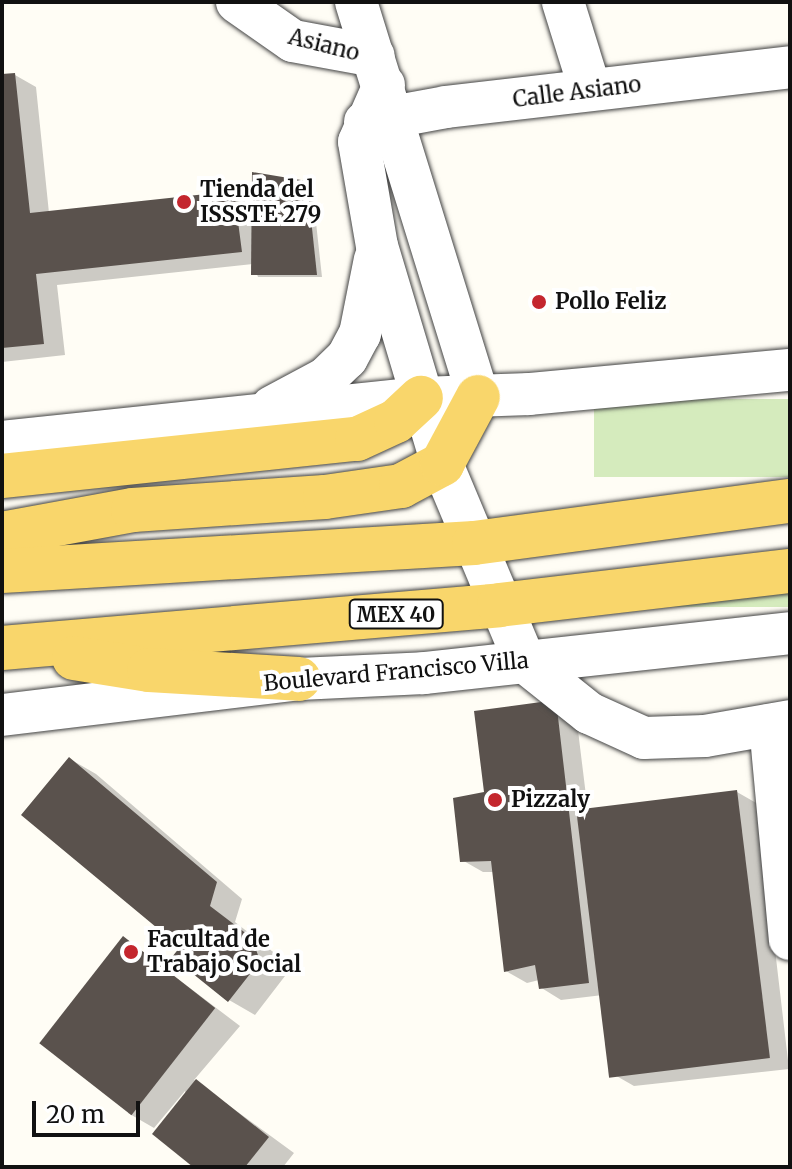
<!DOCTYPE html>
<style>
body{margin:0}
#map{position:relative;width:792px;height:1169px;overflow:hidden;background:#fffdf5;font-family:Merriweather,serif}
div>[style]{position:absolute}
.green>*{inset:0;background:#d5ebbd;transform-origin:0 0}
.shadow>*{inset:0;background:#0003}
.building>*{inset:0;background:#5a524d;transform-origin:0 0}
.roads{filter:drop-shadow(0 0 2px #444) drop-shadow(0 0 2px #444)}
.minor>*{height:42px;margin:-21px;padding:0 21px;transform-origin:21px;border-radius:21px;background:#fff}
.major>*{height:44px;margin:-22px;padding:0 22px;transform-origin:22px;border-radius:22px;background:#f9d66b}
.dots>*{width:22px;height:22px;translate:-50% -50%;box-sizing:border-box;border:4px solid #fff;border-radius:50%}
span{translate:-50% -50%;white-space:nowrap;text-align:center;line-height:1.15;-webkit-text-stroke:8px #fff;paint-order:stroke}
.shield-label span{padding:2px 6px;background:#fff;border:2px solid;border-radius:6px;-webkit-text-stroke-width:0}
.shield-label{font-size:20px;color:#111;font-weight:700}
.street-label{font-size:22px;color:#111}
.poi-label{font-size:22px;color:#111;font-weight:700}
.left{translate:0 -50%;text-align:left}
.frame{position:absolute;inset:0;border:4px solid #111;pointer-events:none}
.scale{position:absolute;left:32px;top:1101px;width:108px;height:36px;box-sizing:border-box;border:4px solid #111;border-top:0;padding-left:10px;font-size:24px;line-height:28px;white-space:nowrap;color:#111;-webkit-text-stroke:6px #fff;paint-order:stroke}
</style>
<div id="map">
<div class="green">
<i style="left:790px;top:399px;width:78px;height:196px;rotate:90deg"></i>
<i style="left:790px;top:587px;width:20px;height:228px;rotate:90deg"></i>
</div>
<div class="shadow">
<i style="clip-path:polygon(15px 75px,36px 87px,49px 213px,234px 193px,253px 204px,306px 183px,312px 186px,322px 277px,258px 277px,253px 264px,57px 285px,65px 355px,2px 362px,2px 76px)"></i>
<i style="clip-path:polygon(477px 713px,576px 714px,588px 812px,737px 792px,758px 804px,789px 1069px,634px 1086px,613px 1074px,603px 995px,561px 1000px,540px 987px,539px 980px,527px 983px,506px 971px,495px 872px,483px 872px,462px 860px,486px 793px)"></i>
<i style="clip-path:polygon(70px 759px,96px 774px,242px 899px,235px 922px,277px 955px,285px 976px,255px 1015px,229px 1000px,183px 946px)"></i>
<i style="clip-path:polygon(124px 938px,240px 1026px,194px 1080px,294px 1153px,283px 1167px,196px 1167px,185px 1091px,154px 1128px,128px 1113px)"></i>
</div>
<div class="building">
<i style="clip-path:polygon(15px 73px,30px 213px,234px 191px,242px 252px,36px 274px,44px 344px,2px 348px,2px 74px)"></i>
<i style="clip-path:polygon(252px 172px,307px 181px,317px 275px,251px 275px)"></i>
<i style="clip-path:polygon(556px 700px,589px 983px,539px 989px,535px 965px,504px 972px,491px 861px,460px 862px,453px 798px,484px 792px,474px 711px)"></i>
<i style="clip-path:polygon(69px 757px,217px 882px,210px 906px,252px 938px,260px 961px,228px 1002px,172px 957px,180px 947px,21px 815px)"></i>
<i style="left:737px;top:790px;width:270px;height:162px;rotate:83deg"></i>
<i style="left:123px;top:936px;width:117px;height:136px;rotate:38deg"></i>
<i style="clip-path:polygon(196px 1079px,269px 1137px,245px 1167px,193px 1167px,152px 1134px)"></i>
</div>
<div class="roads">
<div class="minor">
<i style="left:237px;top:2px;width:68px;rotate:34.9deg"></i>
<i style="left:293px;top:41px;width:82px;rotate:10.5deg"></i>
<i style="left:356px;top:2px;width:413px;rotate:72.8deg"></i>
<i style="left:563px;top:2px;width:91px;rotate:72.8deg"></i>
<i style="left:384px;top:85px;width:62px;rotate:113.7deg"></i>
<i style="left:359px;top:142px;width:106px;rotate:80.2deg"></i>
<i style="left:377px;top:246px;width:227px;rotate:73.4deg"></i>
<i style="left:442px;top:464px;width:215px;rotate:67.3deg"></i>
<i style="left:525px;top:662px;width:82px;rotate:38.6deg"></i>
<i style="left:589px;top:713px;width:60px;rotate:24.4deg"></i>
<i style="left:644px;top:738px;width:61px;rotate:-1.9deg"></i>
<i style="left:705px;top:736px;width:86px;rotate:-10deg"></i>
<i style="left:365px;top:122px;width:82px;rotate:-10.5deg"></i>
<i style="left:446px;top:107px;width:346px;rotate:-6.6deg"></i>
<i style="left:272px;top:407px;width:61px;rotate:-28.2deg"></i>
<i style="left:326px;top:378px;width:29px;rotate:-44deg"></i>
<i style="left:347px;top:358px;width:27px;rotate:-62deg"></i>
<i style="left:360px;top:334px;width:76px;rotate:-78.7deg"></i>
<i style="left:2px;top:442px;width:421px;rotate:-6deg"></i>
<i style="left:421px;top:398px;width:109px;rotate:-2.1deg"></i>
<i style="left:530px;top:394px;width:261px;rotate:-5.3deg"></i>
<i style="left:2px;top:715px;width:299px;rotate:-6.9deg"></i>
<i style="left:299px;top:679px;width:125px;rotate:-2.7deg"></i>
<i style="left:424px;top:673px;width:368px;rotate:-6.2deg"></i>
<i style="left:770px;top:725px;width:215px;rotate:84.7deg"></i>
</div>
<div class="major">
<i style="left:2px;top:476px;width:357px;rotate:-6deg"></i>
<i style="left:357px;top:439px;width:43px;rotate:-24.8deg"></i>
<i style="left:396px;top:421px;width:34px;rotate:-43deg"></i>
<i style="left:2px;top:534px;width:133px;rotate:-10.4deg"></i>
<i style="left:133px;top:510px;width:192px;rotate:-3.9deg"></i>
<i style="left:325px;top:497px;width:77px;rotate:-8.2deg"></i>
<i style="left:401px;top:486px;width:47px;rotate:-28.2deg"></i>
<i style="left:442px;top:464px;width:76px;rotate:-61.8deg"></i>
<i style="left:2px;top:571px;width:473px;rotate:-3.4deg"></i>
<i style="left:474px;top:543px;width:319px;rotate:-7.6deg"></i>
<i style="left:2px;top:648px;width:499px;rotate:-4.9deg"></i>
<i style="left:499px;top:605px;width:293px;rotate:-6.7deg"></i>
<i style="left:74px;top:658px;width:76px;rotate:9.1deg"></i>
<i style="left:149px;top:670px;width:150px;rotate:3.4deg"></i>
</div>
</div>
<div class="dots">
<i style="left:184px;top:202px;background:#c4262e"></i>
<i style="left:539px;top:302px;background:#c4262e"></i>
<i style="left:495px;top:800px;background:#c4262e"></i>
<i style="left:131px;top:952px;background:#c4262e"></i>
</div>
<div class="shield-label">
<span style="left:396px;top:614px">MEX 40</span>
</div>
<div class="street-label">
<span style="left:324px;top:45px;rotate:14deg">Asiano</span>
<span style="left:577px;top:92px;rotate:-7deg">Calle Asiano</span>
<span style="left:396px;top:672px;rotate:-5deg">Boulevard Francisco Villa</span>
</div>
<div class="poi-label">
<span class="left" style="left:200px;top:202px">Tienda del<br>ISSSTE 279</span>
<span class="left" style="left:555px;top:302px">Pollo Feliz</span>
<span class="left" style="left:511px;top:800px">Pizzaly</span>
<span class="left" style="left:147px;top:952px">Facultad de<br>Trabajo Social</span>
</div>
<div class="frame"></div>
<div class="scale">20 m</div>
</div>
